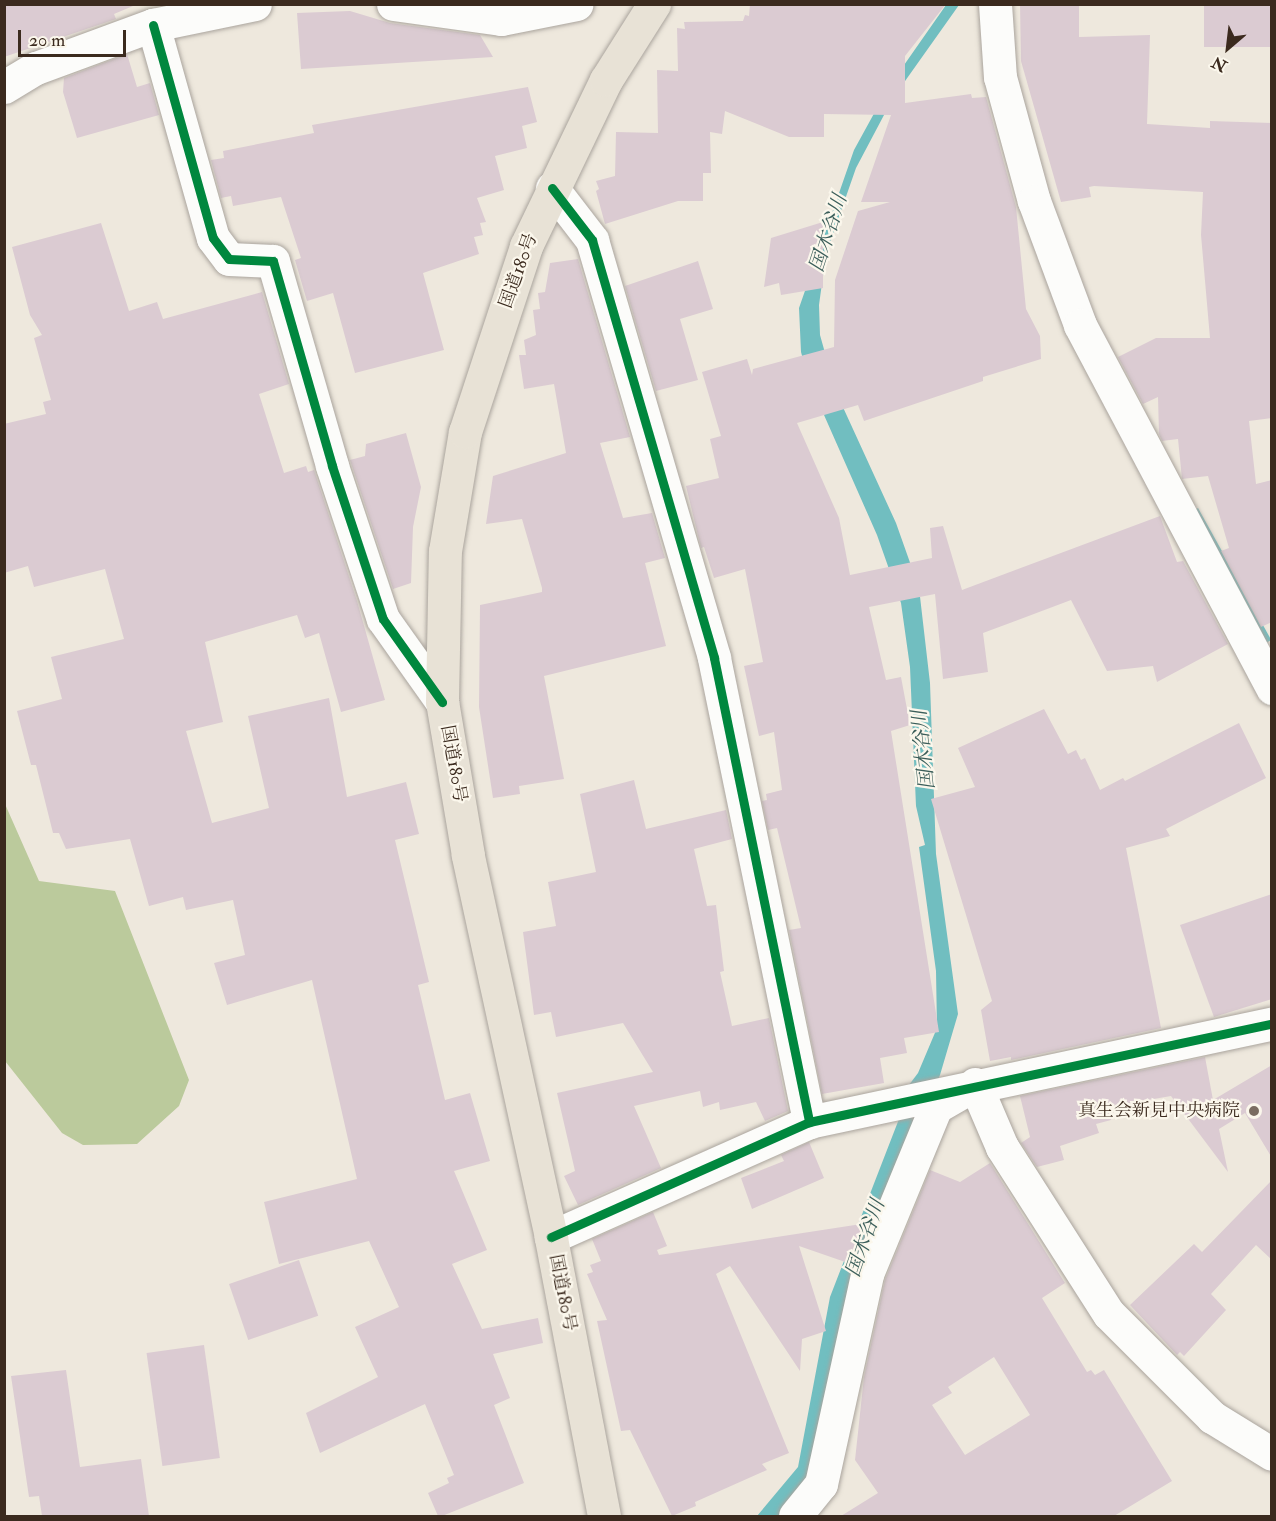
<!DOCTYPE html>
<meta charset="utf-8">
<style>
body{margin:0}
#map{position:relative;width:1276px;height:1521px;overflow:hidden;background:#eee8dd;font-family:"IM FELL Double Pica","Noto Serif JP",serif}
div>[style]{position:absolute}
.forest>*{inset:0;background:#bbca9c}
.water>*{inset:0;background:#71bec0;transform-origin:0 0}
.building>*{inset:0;background:#dbcbd2;transform-origin:0 0}
.roads{filter:drop-shadow(0 0 2px #aaa49d) drop-shadow(0 0 2px #aaa49d)}
.street>*{height:33px;margin:-16.5px;padding:0 16.5px;transform-origin:16.5px;border-radius:16.5px;background:#fcfcfa}
.highway>*{height:33px;margin:-16.5px;padding:0 16.5px;transform-origin:16.5px;border-radius:16.5px;background:#e8e2d6}
.cycleway>*{height:9px;margin:-4.5px;padding:0 4.5px;transform-origin:4.5px;border-radius:4.5px;background:#00873e}
.dots>*{width:16px;height:16px;translate:-50% -50%;box-sizing:border-box;border:3px solid #fbf7ec;border-radius:50%}
span{translate:-50% -50%;white-space:nowrap;text-align:center;line-height:1.15;-webkit-text-stroke:4.5px #fbf7ec;paint-order:stroke}
.street-label{font-size:18px;color:#3b2a1e}
.poi-label{font-size:18px;color:#3b2a1e}
.right{translate:-100% -50%;text-align:right}
.water-label{font-size:20px;color:#3b5e5a;font-style:italic}
.frame{position:absolute;inset:0;border:6px solid #3b2a1e;pointer-events:none}
.north{position:absolute;left:1198px;top:18px;width:60px;height:60px;-webkit-text-stroke:4px #fbf7ec;paint-order:stroke;rotate:208deg;font-size:16px;font-weight:700;line-height:24px;text-align:center;color:#3b2a1e}
.north::after{content:'';display:block;margin:auto;width:21px;height:27px;background:#3b2a1e;clip-path:polygon(50% 0,100% 100%,50% 72%,0 100%)}
.scale{position:absolute;left:18px;top:30px;width:108px;height:27px;box-sizing:border-box;border:3px solid #3b2a1e;border-top:0;padding-left:8px;font-size:18px;line-height:21px;white-space:nowrap;color:#3b2a1e;-webkit-text-stroke:4px #fbf7ec;paint-order:stroke}
</style>
<div id="map">
<div class="forest">
<i style="clip-path:polygon(5px 804px,39px 881px,115px 891px,189px 1080px,179px 1106px,137px 1144px,83px 1145px,62px 1133px,5px 1061px)"></i>
</div>
<div class="water">
<i style="clip-path:polygon(946px 5px,959px 5px,893px 98px,856px 168px,826px 254px,819px 305px,820px 335px,836px 392px,896px 523px,919px 588px,930px 683px,936px 854px,958px 1014px,940px 1075px,920px 1123px,817px 1478px,785px 1516px,757px 1516px,798px 1467px,830px 1297px,899px 1119px,906px 1089px,918px 1073px,937px 1028px,936px 971px,919px 847px,925px 845px,916px 806px,910px 667px,901px 603px,877px 535px,809px 381px,801px 352px,799px 308px,854px 150px,888px 88px)"></i>
<i style="left:1198px;top:508px;width:151px;height:5px;rotate:61deg"></i>
</div>
<div class="building">
<i style="clip-path:polygon(4px 4px,133px 4px,133px 6px,114px 14px,116px 19px,4px 57px)"></i>
<i style="clip-path:polygon(750px 4px,946px 4px,905px 56px,905px 103px,971px 94px,972px 98px,986px 97px,1016px 207px,1026px 309px,1040px 336px,1041px 359px,983px 377px,983px 381px,864px 421px,858px 405px,797px 423px,839px 518px,850px 575px,932px 558px,930px 528px,943px 526px,962px 590px,1160px 516px,1177px 562px,1183px 561px,1228px 644px,1157px 682px,1153px 666px,1107px 671px,1071px 600px,983px 633px,988px 672px,943px 679px,935px 594px,869px 607px,886px 680px,901px 677px,910px 725px,891px 731px,939px 1032px,904px 1038px,907px 1053px,880px 1058px,884px 1083px,822px 1094px,789px 930px,801px 928px,777px 828px,768px 830px,762px 801px,767px 800px,766px 794px,782px 790px,774px 732px,759px 736px,744px 666px,763px 662px,745px 569px,714px 578px,704px 547px,701px 548px,686px 486px,719px 478px,710px 439px,721px 436px,702px 372px,747px 359px,752px 375px,753px 369px,834px 347px,835px 280px,858px 211px,890px 202px,861px 202px,891px 115px,824px 114px,824px 137px,789px 137px,725px 111px,722px 134px,710px 132px,711px 173px,703px 173px,703px 201px,678px 201px,605px 224px,596px 191px,599px 189px,596px 181px,615px 176px,616px 132px,658px 133px,657px 70px,678px 71px,677px 28px,685px 29px,684px 22px,743px 21px,745px 15px,749px 16px)"></i>
<i style="clip-path:polygon(1020px 4px,1079px 4px,1079px 37px,1150px 35px,1147px 124px,1210px 128px,1210px 121px,1272px 123px,1272px 418px,1249px 421px,1256px 484px,1272px 480px,1272px 622px,1261px 627px,1221px 551px,1229px 548px,1208px 476px,1182px 479px,1178px 439px,1162px 441px,1159px 434px,1158px 397px,1143px 404px,1118px 357px,1156px 338px,1210px 338px,1201px 235px,1203px 192px,1094px 186px,1089px 187px,1091px 197px,1061px 202px,1021px 61px)"></i>
<i style="left:1204px;top:4px;width:68px;height:43px"></i>
<i style="clip-path:polygon(350px 11px,390px 23px,480px 35px,493px 57px,301px 69px,297px 13px)"></i>
<i style="clip-path:polygon(127px 54px,137px 87px,150px 83px,159px 115px,77px 138px,63px 92px,64px 78px)"></i>
<i style="clip-path:polygon(528px 87px,537px 122px,522px 126px,527px 148px,495px 156px,504px 190px,477px 198px,486px 222px,480px 223px,483px 235px,474px 237px,479px 254px,423px 273px,444px 350px,355px 373px,333px 293px,307px 301px,295px 260px,301px 258px,281px 197px,233px 206px,231px 196px,221px 198px,211px 160px,224px 158px,223px 151px,314px 133px,312px 125px)"></i>
<i style="clip-path:polygon(823px 222px,823px 288px,781px 295px,779px 283px,764px 287px,771px 238px)"></i>
<i style="clip-path:polygon(101px 223px,129px 311px,157px 302px,163px 319px,262px 292px,289px 384px,259px 394px,284px 473px,306px 466px,308px 472px,314px 470px,357px 601px,385px 700px,341px 712px,319px 633px,305px 638px,297px 615px,205px 642px,223px 722px,186px 731px,212px 823px,269px 808px,248px 716px,329px 698px,347px 797px,406px 782px,419px 834px,395px 840px,429px 982px,418px 985px,445px 1100px,470px 1093px,490px 1161px,454px 1171px,487px 1250px,452px 1264px,482px 1329px,538px 1318px,543px 1343px,493px 1354px,510px 1398px,494px 1405px,524px 1483px,442px 1516px,438px 1516px,428px 1493px,449px 1483px,447px 1478px,454px 1475px,425px 1404px,320px 1453px,306px 1413px,378px 1377px,355px 1327px,399px 1307px,369px 1241px,279px 1264px,264px 1202px,357px 1179px,312px 980px,227px 1005px,214px 963px,245px 955px,233px 900px,186px 910px,183px 897px,149px 906px,130px 839px,66px 849px,59px 833px,53px 833px,36px 765px,31px 765px,17px 711px,62px 699px,51px 657px,124px 639px,105px 569px,34px 587px,28px 566px,4px 573px,4px 424px,46px 414px,43px 402px,51px 400px,34px 338px,42px 335px,30px 315px,12px 247px)"></i>
<i style="clip-path:polygon(578px 259px,630px 437px,600px 443px,623px 518px,652px 513px,665px 558px,645px 563px,666px 646px,544px 676px,564px 779px,519px 786px,520px 794px,493px 798px,479px 707px,480px 605px,542px 592px,542px 588px,522px 519px,486px 524px,493px 476px,566px 453px,554px 384px,524px 389px,519px 355px,526px 355px,524px 340px,536px 335px,533px 310px,540px 309px,538px 293px,545px 292px,550px 263px)"></i>
<i style="clip-path:polygon(698px 261px,713px 309px,680px 319px,698px 380px,656px 391px,625px 286px)"></i>
<i style="clip-path:polygon(406px 433px,421px 487px,413px 527px,411px 583px,393px 589px,350px 460px,365px 456px,366px 444px)"></i>
<i style="clip-path:polygon(1044px 709px,1068px 754px,1076px 750px,1081px 760px,1085px 758px,1100px 790px,1123px 778px,1125px 781px,1239px 723px,1266px 778px,1166px 829px,1170px 836px,1126px 848px,1161px 1028px,1011px 1060px,1011px 1057px,990px 1061px,981px 1010px,992px 1001px,931px 799px,975px 787px,958px 748px)"></i>
<i style="clip-path:polygon(634px 780px,646px 829px,726px 810px,732px 839px,694px 849px,707px 906px,716px 905px,724px 971px,720px 972px,732px 1026px,769px 1018px,788px 1111px,765px 1121px,756px 1102px,720px 1110px,719px 1102px,703px 1107px,700px 1091px,634px 1106px,661px 1168px,578px 1205px,564px 1176px,575px 1171px,557px 1093px,653px 1072px,623px 1023px,556px 1037px,551px 1012px,534px 1015px,523px 932px,556px 926px,548px 882px,596px 872px,580px 794px)"></i>
<i style="clip-path:polygon(1272px 894px,1272px 999px,1214px 1017px,1180px 925px)"></i>
<i style="clip-path:polygon(1205px 1057px,1213px 1100px,1272px 1065px,1272px 1158px,1245px 1113px,1219px 1129px,1228px 1172px,1171px 1096px,1107px 1107px,1111px 1120px,1096px 1124px,1099px 1133px,1060px 1146px,1064px 1160px,1037px 1167px,1021px 1143px,1030px 1137px,1020px 1096px)"></i>
<i style="clip-path:polygon(809px 1142px,824px 1178px,752px 1209px,741px 1178px,784px 1161px,781px 1155px)"></i>
<i style="clip-path:polygon(evenodd,990px 1163px,1065px 1283px,1042px 1298px,1087px 1372px,1091px 1370px,1095px 1375px,1104px 1370px,1172px 1481px,1114px 1516px,841px 1516px,878px 1493px,855px 1460px,864px 1377px,885px 1280px,930px 1170px,960px 1182px,990px 1163px,994px 1357px,1030px 1415px,965px 1455px,932px 1405px,952px 1393px,948px 1387px,994px 1357px)"></i>
<i style="clip-path:polygon(1272px 1180px,1272px 1260px,1256px 1245px,1211px 1294px,1226px 1310px,1184px 1356px,1180px 1352px,1177px 1355px,1130px 1305px,1194px 1244px,1202px 1252px)"></i>
<i style="clip-path:polygon(653px 1212px,667px 1246px,657px 1250px,659px 1255px,868px 1223px,851px 1264px,799px 1246px,826px 1331px,802px 1339px,800px 1371px,730px 1266px,716px 1274px,789px 1453px,762px 1464px,767px 1470px,695px 1502px,696px 1506px,672px 1516px,630px 1430px,621px 1431px,597px 1321px,607px 1320px,587px 1274px,593px 1272px,590px 1265px,601px 1261px,592px 1239px)"></i>
<i style="left:299px;top:1260px;width:59px;height:74px;rotate:71deg"></i>
<i style="left:204px;top:1345px;width:114px;height:58px;rotate:82deg"></i>
<i style="clip-path:polygon(66px 1370px,80px 1467px,141px 1459px,149px 1516px,42px 1516px,39px 1496px,29px 1497px,11px 1376px)"></i>
</div>
<div class="roads">
<div class="street">
<i style="left:393px;top:4px;width:109px;rotate:7.9deg"></i>
<i style="left:501px;top:19px;width:77px;rotate:-11.2deg"></i>
<i style="left:995px;top:4px;width:73px;rotate:86.1deg"></i>
<i style="left:1000px;top:77px;width:129px;rotate:74.7deg"></i>
<i style="left:1034px;top:201px;width:132px;rotate:69.6deg"></i>
<i style="left:1080px;top:325px;width:411px;rotate:62.1deg"></i>
<i style="left:153px;top:25px;width:221px;rotate:74.3deg"></i>
<i style="left:213px;top:238px;width:26px;rotate:53deg"></i>
<i style="left:229px;top:259px;width:44px;rotate:2.6deg"></i>
<i style="left:273px;top:261px;width:213px;rotate:73.9deg"></i>
<i style="left:332px;top:466px;width:161px;rotate:71.6deg"></i>
<i style="left:383px;top:619px;width:102px;rotate:54.6deg"></i>
<i style="left:4px;top:87px;width:37px;rotate:-31deg"></i>
<i style="left:36px;top:68px;width:125px;rotate:-20.2deg"></i>
<i style="left:153px;top:25px;width:104px;rotate:-11.6deg"></i>
<i style="left:552px;top:188px;width:66px;rotate:52.4deg"></i>
<i style="left:592px;top:240px;width:435px;rotate:73.7deg"></i>
<i style="left:714px;top:658px;width:474px;rotate:78.4deg"></i>
<i style="left:975px;top:1084px;width:69px;rotate:66.8deg"></i>
<i style="left:1002px;top:1147px;width:198px;rotate:57.4deg"></i>
<i style="left:1109px;top:1314px;width:146px;rotate:45deg"></i>
<i style="left:1212px;top:1417px;width:70px;rotate:31.7deg"></i>
<i style="left:551px;top:1237px;width:282px;rotate:-24deg"></i>
<i style="left:809px;top:1122px;width:473px;rotate:-12deg"></i>
<i style="left:795px;top:1516px;width:41px;rotate:-50.9deg"></i>
<i style="left:821px;top:1484px;width:215px;rotate:-77.6deg"></i>
<i style="left:867px;top:1274px;width:181px;rotate:-67.6deg"></i>
<i style="left:936px;top:1107px;width:34px;rotate:-30deg"></i>
</div>
<div class="highway">
<i style="left:604px;top:1516px;width:284px;rotate:-100.8deg"></i>
<i style="left:551px;top:1237px;width:391px;rotate:-102.3deg"></i>
<i style="left:468px;top:855px;width:155px;rotate:-99.6deg"></i>
<i style="left:442px;top:702px;width:151px;rotate:-88.9deg"></i>
<i style="left:445px;top:551px;width:121px;rotate:-80.5deg"></i>
<i style="left:465px;top:432px;width:196px;rotate:-71.8deg"></i>
<i style="left:526px;top:246px;width:184px;rotate:-64.3deg"></i>
<i style="left:606px;top:80px;width:90px;rotate:-57.7deg"></i>
</div>
</div>
<div class="cycleway">
<i style="left:153px;top:25px;width:221px;rotate:74.3deg"></i>
<i style="left:213px;top:238px;width:26px;rotate:53deg"></i>
<i style="left:229px;top:259px;width:44px;rotate:2.6deg"></i>
<i style="left:273px;top:261px;width:213px;rotate:73.9deg"></i>
<i style="left:332px;top:466px;width:161px;rotate:71.6deg"></i>
<i style="left:383px;top:619px;width:102px;rotate:54.6deg"></i>
<i style="left:552px;top:188px;width:66px;rotate:52.4deg"></i>
<i style="left:592px;top:240px;width:435px;rotate:73.7deg"></i>
<i style="left:714px;top:658px;width:474px;rotate:78.4deg"></i>
<i style="left:551px;top:1237px;width:282px;rotate:-24deg"></i>
<i style="left:809px;top:1122px;width:473px;rotate:-12deg"></i>
</div>
<div class="dots">
<i style="left:1254px;top:1111px;background:#7a6c61"></i>
</div>
<div class="street-label">
<span style="left:519px;top:271px;rotate:-70deg">国道180号</span>
<span style="left:453px;top:764px;rotate:80deg">国道180号</span>
<span style="left:562px;top:1293px;rotate:79deg">国道180号</span>
</div>
<div class="poi-label">
<span class="right" style="left:1240px;top:1111px">真生会新見中央病院</span>
</div>
<div class="water-label">
<span style="left:828px;top:233px;rotate:-72deg">国木谷川</span>
<span style="left:923px;top:750px;rotate:-96deg">国木谷川</span>
<span style="left:865px;top:1238px;rotate:-71deg">国木谷川</span>
</div>
<div class="frame"></div>
<div class="north">N</div>
<div class="scale">20 m</div>
</div>
